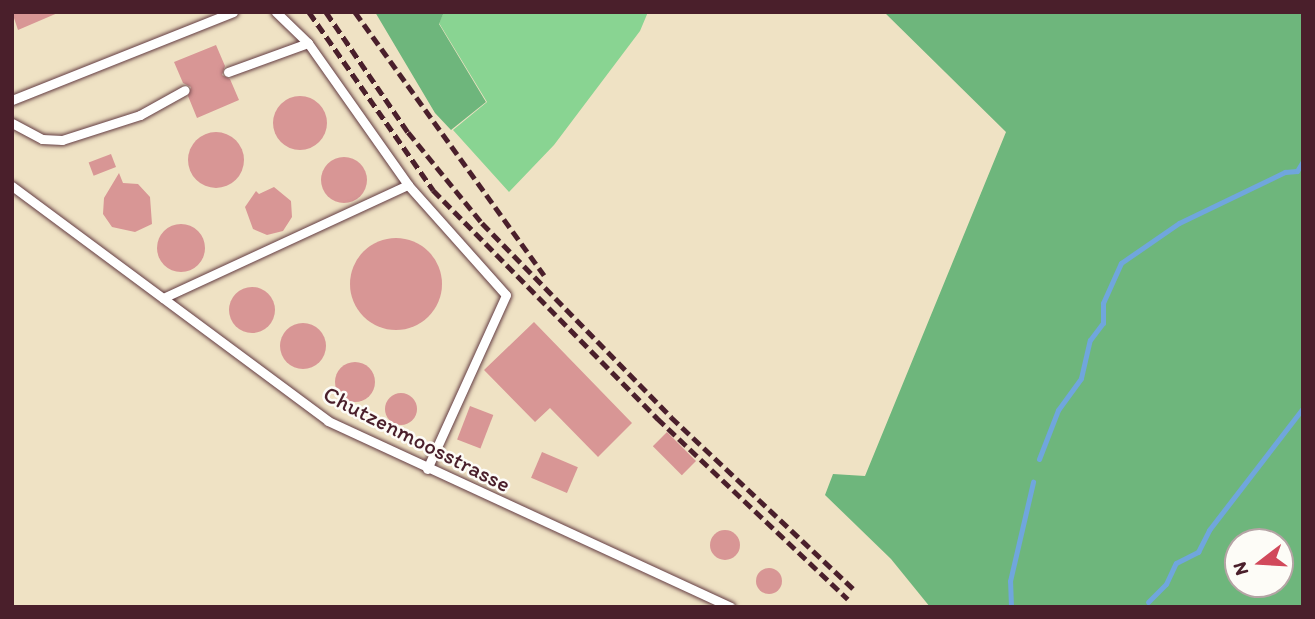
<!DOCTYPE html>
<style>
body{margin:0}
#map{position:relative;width:1315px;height:619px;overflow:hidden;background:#efe2c4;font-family:Itim,sans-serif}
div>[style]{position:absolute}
.green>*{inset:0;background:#89d492}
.forest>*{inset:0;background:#6eb67c}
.stream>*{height:5px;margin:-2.5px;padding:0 2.5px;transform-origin:2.5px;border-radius:2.5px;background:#70a6dd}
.building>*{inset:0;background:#d89695;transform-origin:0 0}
.round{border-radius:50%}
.roads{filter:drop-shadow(0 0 2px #633c42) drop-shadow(0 0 2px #633c42)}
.service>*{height:9px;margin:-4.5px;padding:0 4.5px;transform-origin:4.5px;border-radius:4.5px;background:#fff}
.rail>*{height:5px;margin-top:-2.5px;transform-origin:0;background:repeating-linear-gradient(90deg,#4a1f2b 0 10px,transparent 0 15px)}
span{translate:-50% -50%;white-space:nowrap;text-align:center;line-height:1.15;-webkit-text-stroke:5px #fdfcf7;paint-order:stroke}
.street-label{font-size:23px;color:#4a1f2b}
.frame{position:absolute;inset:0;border:14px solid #4a1f2b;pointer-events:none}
.north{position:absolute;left:1224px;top:528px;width:70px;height:70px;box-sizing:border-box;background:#fdfcf7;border:2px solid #b5a4a5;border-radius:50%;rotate:253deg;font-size:19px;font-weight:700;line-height:28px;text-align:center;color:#4a1f2b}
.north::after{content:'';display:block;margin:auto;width:24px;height:32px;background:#d1495b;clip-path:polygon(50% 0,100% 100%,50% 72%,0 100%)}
</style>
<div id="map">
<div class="green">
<i style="clip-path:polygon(444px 12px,648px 12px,640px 31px,554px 145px,509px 192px,453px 130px,487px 102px,439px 23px)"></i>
</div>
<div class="forest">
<i style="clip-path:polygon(375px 12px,444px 12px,439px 24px,486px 102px,451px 130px,435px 113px)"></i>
<i style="clip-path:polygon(evenodd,884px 12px,1303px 12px,1303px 607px,930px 607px,891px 559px,825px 495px,833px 474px,865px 476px,1006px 132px,884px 12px,1238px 542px,1280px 542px,1280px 584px,1238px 584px,1238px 542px)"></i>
</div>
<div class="stream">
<i style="left:1039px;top:459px;width:53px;rotate:-68.8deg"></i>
<i style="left:1058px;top:410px;width:39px;rotate:-54deg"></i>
<i style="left:1081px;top:378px;width:39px;rotate:-77deg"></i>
<i style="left:1090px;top:340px;width:21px;rotate:-53deg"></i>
<i style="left:1103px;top:323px;width:20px;rotate:-90deg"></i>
<i style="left:1103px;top:303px;width:44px;rotate:-65.8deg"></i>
<i style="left:1121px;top:263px;width:70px;rotate:-34.6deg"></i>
<i style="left:1179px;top:223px;width:118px;rotate:-25.7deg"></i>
<i style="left:1285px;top:172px;width:12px;rotate:-5deg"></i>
<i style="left:1297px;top:171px;width:12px;rotate:-59deg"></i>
<i style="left:1148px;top:602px;width:25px;rotate:-45deg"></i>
<i style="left:1166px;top:584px;width:23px;rotate:-65deg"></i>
<i style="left:1176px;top:563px;width:25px;rotate:-27deg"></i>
<i style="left:1198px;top:552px;width:25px;rotate:-63deg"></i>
<i style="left:1209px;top:530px;width:154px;rotate:-52.4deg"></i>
<i style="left:1011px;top:607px;width:26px;rotate:-92deg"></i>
<i style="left:1010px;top:581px;width:102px;rotate:-76.9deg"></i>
</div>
<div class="building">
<i style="clip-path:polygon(12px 12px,60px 12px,18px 30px)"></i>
<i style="clip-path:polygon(216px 45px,225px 66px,222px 75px,230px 79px,239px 100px,197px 118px,188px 96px,191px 87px,183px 83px,174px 62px)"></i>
<i class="round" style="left:273px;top:96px;width:54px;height:54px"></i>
<i class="round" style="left:188px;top:132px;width:56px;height:56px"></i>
<i style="left:111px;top:154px;width:14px;height:24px;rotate:69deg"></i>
<i class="round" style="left:321px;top:157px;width:46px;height:46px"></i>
<i style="clip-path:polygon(119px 173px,123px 183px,138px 184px,150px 197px,152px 224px,135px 232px,112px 227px,103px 214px,104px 198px)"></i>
<i style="clip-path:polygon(274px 187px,291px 201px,292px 217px,283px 231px,267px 235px,253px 229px,245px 207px,256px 191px,259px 194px)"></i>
<i class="round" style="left:157px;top:224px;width:48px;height:48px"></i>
<i class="round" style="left:350px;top:238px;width:92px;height:92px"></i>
<i class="round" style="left:229px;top:287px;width:46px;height:46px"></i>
<i style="clip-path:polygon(534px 322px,632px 423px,598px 457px,550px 408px,535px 422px,484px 370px)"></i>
<i class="round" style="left:280px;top:323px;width:46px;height:46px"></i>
<i class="round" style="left:335px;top:362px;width:40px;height:40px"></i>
<i class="round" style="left:385px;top:393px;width:32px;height:32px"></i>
<i style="left:470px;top:406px;width:25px;height:36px;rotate:21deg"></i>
<i style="left:667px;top:432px;width:41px;height:20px;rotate:45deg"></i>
<i style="left:542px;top:452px;width:39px;height:28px;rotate:23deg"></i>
<i class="round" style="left:710px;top:530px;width:30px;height:30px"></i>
<i class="round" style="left:756px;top:568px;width:26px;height:26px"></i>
</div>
<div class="roads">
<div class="service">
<i style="left:308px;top:43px;width:174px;rotate:54.8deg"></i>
<i style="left:408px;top:185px;width:147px;rotate:48.3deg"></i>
<i style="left:506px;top:295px;width:191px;rotate:114.4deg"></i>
<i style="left:228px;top:72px;width:85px;rotate:-19.9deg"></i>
<i style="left:308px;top:43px;width:45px;rotate:-135.9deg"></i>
<i style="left:12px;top:100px;width:238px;rotate:-21.7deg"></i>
<i style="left:12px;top:123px;width:34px;rotate:28deg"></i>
<i style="left:42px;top:139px;width:20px;rotate:3deg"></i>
<i style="left:62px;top:140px;width:82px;rotate:-17.8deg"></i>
<i style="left:140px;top:115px;width:51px;rotate:-29.1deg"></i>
<i style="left:12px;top:186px;width:394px;rotate:36.6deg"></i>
<i style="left:328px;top:421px;width:443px;rotate:24.8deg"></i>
<i style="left:163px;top:298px;width:270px;rotate:-24.8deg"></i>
</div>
</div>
<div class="rail">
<i style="left:309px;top:12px;width:217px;rotate:55.1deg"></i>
<i style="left:433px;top:190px;width:320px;rotate:45.5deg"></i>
<i style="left:657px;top:418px;width:263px;rotate:43.5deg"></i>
<i style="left:326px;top:12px;width:145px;rotate:55.7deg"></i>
<i style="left:408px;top:132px;width:117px;rotate:50.9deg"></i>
<i style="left:482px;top:223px;width:271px;rotate:45.7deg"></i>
<i style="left:671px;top:417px;width:255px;rotate:43.3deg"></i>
<i style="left:355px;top:12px;width:324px;rotate:54.3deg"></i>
</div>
<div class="street-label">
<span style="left:417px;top:439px;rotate:27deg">Chutzenmoosstrasse</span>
</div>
<div class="frame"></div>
<div class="north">N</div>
</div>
